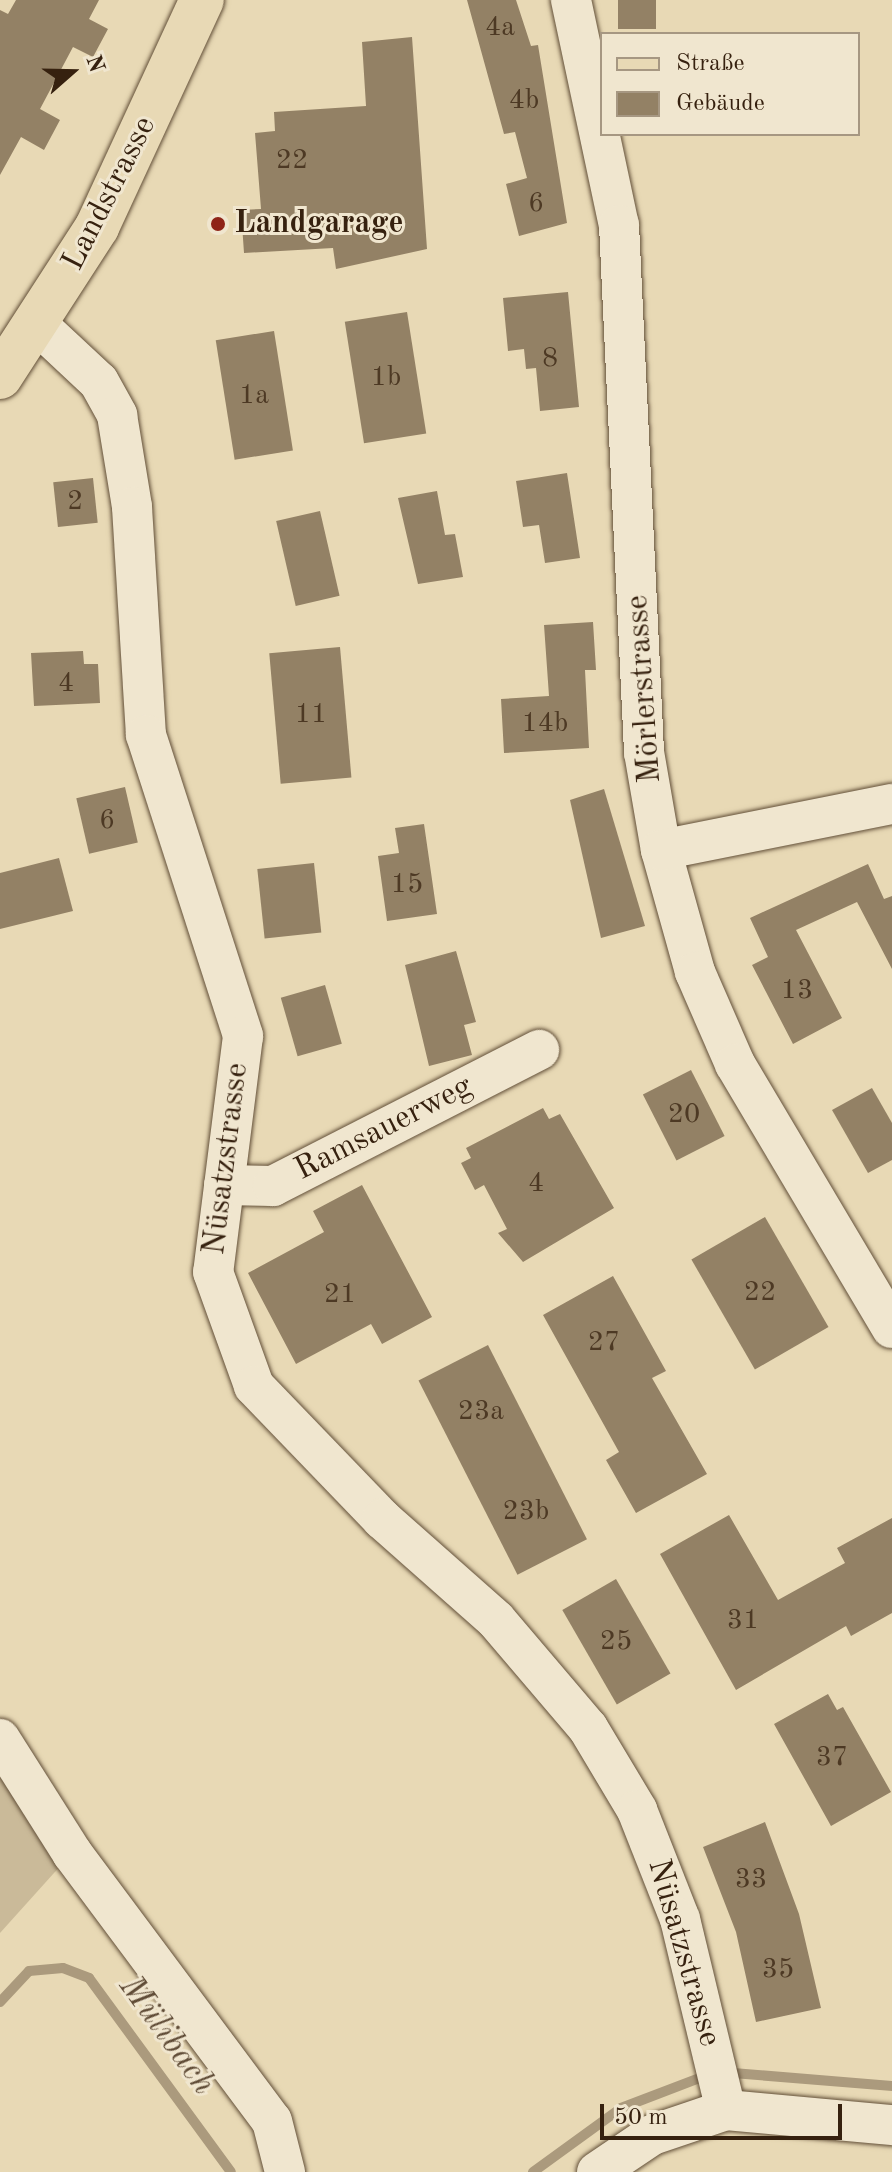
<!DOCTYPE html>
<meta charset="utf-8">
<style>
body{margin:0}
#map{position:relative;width:892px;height:2172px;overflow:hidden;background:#e8d9b5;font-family:"Old Standard TT",serif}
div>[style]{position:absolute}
.green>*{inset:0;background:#caba99}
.stream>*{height:10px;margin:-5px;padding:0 5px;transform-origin:5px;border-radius:5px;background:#ab9a7d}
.building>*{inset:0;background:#938165;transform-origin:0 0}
.roads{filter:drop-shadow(0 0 2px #624f38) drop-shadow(0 0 2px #624f38)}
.minor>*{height:40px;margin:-20px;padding:0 20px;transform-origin:20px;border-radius:20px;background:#f0e6cf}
.major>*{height:44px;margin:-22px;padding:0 22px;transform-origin:22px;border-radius:22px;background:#e8d9b5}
.dots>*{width:22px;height:22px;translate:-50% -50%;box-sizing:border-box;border:4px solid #f0e6cf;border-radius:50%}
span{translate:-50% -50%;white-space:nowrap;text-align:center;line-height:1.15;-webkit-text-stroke:6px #f0e6cf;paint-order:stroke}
.number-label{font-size:28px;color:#4d3924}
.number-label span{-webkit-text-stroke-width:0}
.street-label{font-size:32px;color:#36210f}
.poi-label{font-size:32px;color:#36210f;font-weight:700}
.left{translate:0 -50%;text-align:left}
.water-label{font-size:34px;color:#5f4b36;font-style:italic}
.legend{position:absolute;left:600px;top:32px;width:260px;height:104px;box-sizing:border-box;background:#f0e6cf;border:2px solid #a69782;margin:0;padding:10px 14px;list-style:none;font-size:24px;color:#36210f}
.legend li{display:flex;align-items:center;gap:16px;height:40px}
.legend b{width:40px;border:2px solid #a69782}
.north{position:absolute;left:32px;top:32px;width:80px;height:80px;-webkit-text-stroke:6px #f0e6cf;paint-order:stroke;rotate:70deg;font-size:22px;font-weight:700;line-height:32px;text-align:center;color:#36210f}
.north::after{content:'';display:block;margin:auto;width:28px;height:36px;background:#36210f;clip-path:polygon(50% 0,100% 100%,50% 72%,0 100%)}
.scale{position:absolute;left:600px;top:2104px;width:242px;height:36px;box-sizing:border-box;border:4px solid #36210f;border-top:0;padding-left:10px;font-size:24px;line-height:28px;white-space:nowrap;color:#36210f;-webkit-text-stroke:6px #f0e6cf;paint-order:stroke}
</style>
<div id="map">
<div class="green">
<i style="clip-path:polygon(0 1739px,72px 1853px,0 1933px)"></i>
</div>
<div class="stream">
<i style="left:0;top:2002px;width:42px;rotate:-46.9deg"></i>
<i style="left:29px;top:1971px;width:34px;rotate:-5deg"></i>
<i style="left:63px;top:1968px;width:28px;rotate:21deg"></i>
<i style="left:89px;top:1978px;width:240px;rotate:53.8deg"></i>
<i style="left:733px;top:2073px;width:160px;rotate:4.7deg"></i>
<i style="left:533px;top:2172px;width:109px;rotate:-36deg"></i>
<i style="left:621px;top:2108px;width:90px;rotate:-20.9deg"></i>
</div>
<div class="building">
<i style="clip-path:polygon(16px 0,99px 0,89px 19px,108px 29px,93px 57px,73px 47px,40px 109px,60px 120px,44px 150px,21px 137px,0 175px,0 10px,8px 14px)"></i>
<i style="clip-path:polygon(467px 0,516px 0,531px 46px,538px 45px,567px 223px,519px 236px,506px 184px,527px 178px,515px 132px,504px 134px)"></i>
<i style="left:618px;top:0;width:38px;height:29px"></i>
<i style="clip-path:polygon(412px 37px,427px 249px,336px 269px,333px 248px,244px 253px,241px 210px,261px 209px,255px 133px,275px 131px,274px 112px,366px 106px,362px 42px)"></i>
<i style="clip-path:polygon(568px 292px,579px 407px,540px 411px,536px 368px,526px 369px,524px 349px,508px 351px,503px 298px)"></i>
<i style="left:407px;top:312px;width:123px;height:63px;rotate:81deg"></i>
<i style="left:274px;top:331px;width:121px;height:59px;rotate:81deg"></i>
<i style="clip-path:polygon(567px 473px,580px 558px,545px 563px,539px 525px,523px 527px,516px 481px)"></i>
<i style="left:93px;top:478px;width:45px;height:40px;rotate:84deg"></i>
<i style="clip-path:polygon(437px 491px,445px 535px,455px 534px,463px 577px,418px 584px,398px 498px)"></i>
<i style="left:320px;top:511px;width:87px;height:45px;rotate:77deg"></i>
<i style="clip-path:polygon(593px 622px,596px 670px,585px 670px,589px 748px,504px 753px,501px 699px,549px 696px,544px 625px)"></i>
<i style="left:340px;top:647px;width:131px;height:71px;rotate:85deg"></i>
<i style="clip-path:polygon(83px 651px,84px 664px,98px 664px,100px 703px,34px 706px,31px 653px)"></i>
<i style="left:125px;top:787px;width:57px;height:50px;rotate:77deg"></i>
<i style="clip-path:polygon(604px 789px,645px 926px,601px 938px,570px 800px)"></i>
<i style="clip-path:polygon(424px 824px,437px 914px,387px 921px,378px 856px,399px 853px,395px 828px)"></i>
<i style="clip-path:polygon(59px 858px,73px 911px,0 929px,0 873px)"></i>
<i style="left:314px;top:863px;width:70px;height:57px;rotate:84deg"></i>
<i style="clip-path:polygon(868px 864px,884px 899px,892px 896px,892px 969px,857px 902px,796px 930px,842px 1018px,793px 1044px,752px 965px,768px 957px,750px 918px)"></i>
<i style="clip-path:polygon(456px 951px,476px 1022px,464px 1025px,472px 1055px,429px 1066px,405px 965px)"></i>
<i style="left:325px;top:985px;width:61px;height:46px;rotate:74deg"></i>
<i style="left:691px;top:1070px;width:74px;height:54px;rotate:63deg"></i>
<i style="clip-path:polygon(872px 1088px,892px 1123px,892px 1160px,868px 1173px,832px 1110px)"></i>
<i style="clip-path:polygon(543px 1108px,549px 1119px,560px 1114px,614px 1208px,523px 1262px,498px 1233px,507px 1229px,484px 1185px,475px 1190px,461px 1163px,471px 1158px,466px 1148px)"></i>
<i style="clip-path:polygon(362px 1185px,432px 1317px,382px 1344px,371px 1324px,296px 1364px,248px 1273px,324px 1232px,313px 1211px)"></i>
<i style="left:765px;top:1217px;width:127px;height:85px;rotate:60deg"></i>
<i style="clip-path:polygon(613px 1276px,666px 1371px,652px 1378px,707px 1474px,636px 1513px,606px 1460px,619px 1452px,543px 1315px)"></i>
<i style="left:488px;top:1345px;width:218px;height:78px;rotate:63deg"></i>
<i style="clip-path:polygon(729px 1515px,778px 1600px,845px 1563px,837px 1548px,892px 1518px,892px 1613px,851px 1636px,846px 1626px,736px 1690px,660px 1554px)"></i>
<i style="left:616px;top:1579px;width:109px;height:62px;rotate:60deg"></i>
<i style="clip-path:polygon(828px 1694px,837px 1710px,843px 1707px,891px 1792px,831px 1826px,774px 1724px)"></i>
<i style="clip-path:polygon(765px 1822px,799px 1914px,821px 2008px,756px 2022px,736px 1932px,703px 1847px)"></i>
</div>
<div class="roads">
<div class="minor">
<i style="left:571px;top:0;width:230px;rotate:78deg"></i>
<i style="left:619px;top:225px;width:528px;rotate:87.28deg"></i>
<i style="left:644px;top:752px;width:99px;rotate:80.2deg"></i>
<i style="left:661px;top:850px;width:127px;rotate:74.4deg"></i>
<i style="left:695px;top:972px;width:100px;rotate:66.5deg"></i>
<i style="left:735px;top:1064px;width:307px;rotate:59.3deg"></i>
<i style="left:38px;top:325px;width:83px;rotate:43.1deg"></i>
<i style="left:99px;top:382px;width:38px;rotate:61deg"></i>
<i style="left:117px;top:415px;width:93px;rotate:80.7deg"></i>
<i style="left:132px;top:507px;width:228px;rotate:86.5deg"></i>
<i style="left:146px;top:735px;width:316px;rotate:72.1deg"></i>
<i style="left:243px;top:1036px;width:238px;rotate:97.2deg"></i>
<i style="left:213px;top:1272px;width:121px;rotate:70.2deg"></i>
<i style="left:254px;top:1386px;width:185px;rotate:46.1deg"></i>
<i style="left:382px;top:1519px;width:152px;rotate:41.5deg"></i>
<i style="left:496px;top:1620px;width:142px;rotate:49.6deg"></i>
<i style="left:588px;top:1728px;width:96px;rotate:59.1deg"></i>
<i style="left:637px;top:1810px;width:117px;rotate:68.5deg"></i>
<i style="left:680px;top:1919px;width:196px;rotate:76.5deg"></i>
<i style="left:661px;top:850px;width:236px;rotate:-11.3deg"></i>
<i style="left:224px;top:1185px;width:49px;rotate:1.2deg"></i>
<i style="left:273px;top:1186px;width:299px;rotate:-27.1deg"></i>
<i style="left:0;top:1739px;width:135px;rotate:57.7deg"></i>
<i style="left:72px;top:1853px;width:334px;rotate:53.3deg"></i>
<i style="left:272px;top:2121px;width:53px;rotate:75.7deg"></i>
<i style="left:597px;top:2172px;width:66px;rotate:-33.9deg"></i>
<i style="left:652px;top:2135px;width:78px;rotate:-18.7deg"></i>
<i style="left:726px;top:2110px;width:167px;rotate:5.2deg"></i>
</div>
<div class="major">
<i style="left:0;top:377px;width:179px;rotate:-57.1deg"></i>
<i style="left:97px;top:227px;width:250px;rotate:-65.2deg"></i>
</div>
</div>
<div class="dots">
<i style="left:218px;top:224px;background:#8f2418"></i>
</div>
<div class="number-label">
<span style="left:500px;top:28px">4a</span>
<span style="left:524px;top:101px">4b</span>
<span style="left:292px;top:161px">22</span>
<span style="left:536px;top:204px">6</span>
<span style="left:550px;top:359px">8</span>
<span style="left:386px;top:378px">1b</span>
<span style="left:254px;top:396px">1a</span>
<span style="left:75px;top:502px">2</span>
<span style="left:66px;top:684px">4</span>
<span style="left:311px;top:715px">11</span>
<span style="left:545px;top:724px">14b</span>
<span style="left:107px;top:821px">6</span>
<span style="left:407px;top:885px">15</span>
<span style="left:797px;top:991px">13</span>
<span style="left:684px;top:1115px">20</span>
<span style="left:536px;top:1184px">4</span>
<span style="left:760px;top:1293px">22</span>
<span style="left:340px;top:1295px">21</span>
<span style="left:604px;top:1343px">27</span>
<span style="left:481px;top:1412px">23a</span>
<span style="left:526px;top:1512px">23b</span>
<span style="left:743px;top:1621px">31</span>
<span style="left:616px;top:1642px">25</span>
<span style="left:832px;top:1758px">37</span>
<span style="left:751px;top:1880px">33</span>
<span style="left:778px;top:1970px">35</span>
</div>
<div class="street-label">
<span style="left:110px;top:194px;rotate:-63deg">Landstrasse</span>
<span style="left:645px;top:689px;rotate:-94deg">Mörlerstrasse</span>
<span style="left:384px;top:1129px;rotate:-27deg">Ramsauerweg</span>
<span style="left:227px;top:1159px;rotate:-83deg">Nüsatzstrasse</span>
<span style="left:683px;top:1953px;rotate:74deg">Nüsatzstrasse</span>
</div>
<div class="poi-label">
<span class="left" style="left:234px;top:224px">Landgarage</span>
</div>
<div class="water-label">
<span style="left:166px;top:2036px;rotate:54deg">Mülibach</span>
</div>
<ul class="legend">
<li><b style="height:10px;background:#e8d9b5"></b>Straße</li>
<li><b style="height:22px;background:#938165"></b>Gebäude</li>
</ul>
<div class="north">N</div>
<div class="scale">50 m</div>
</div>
